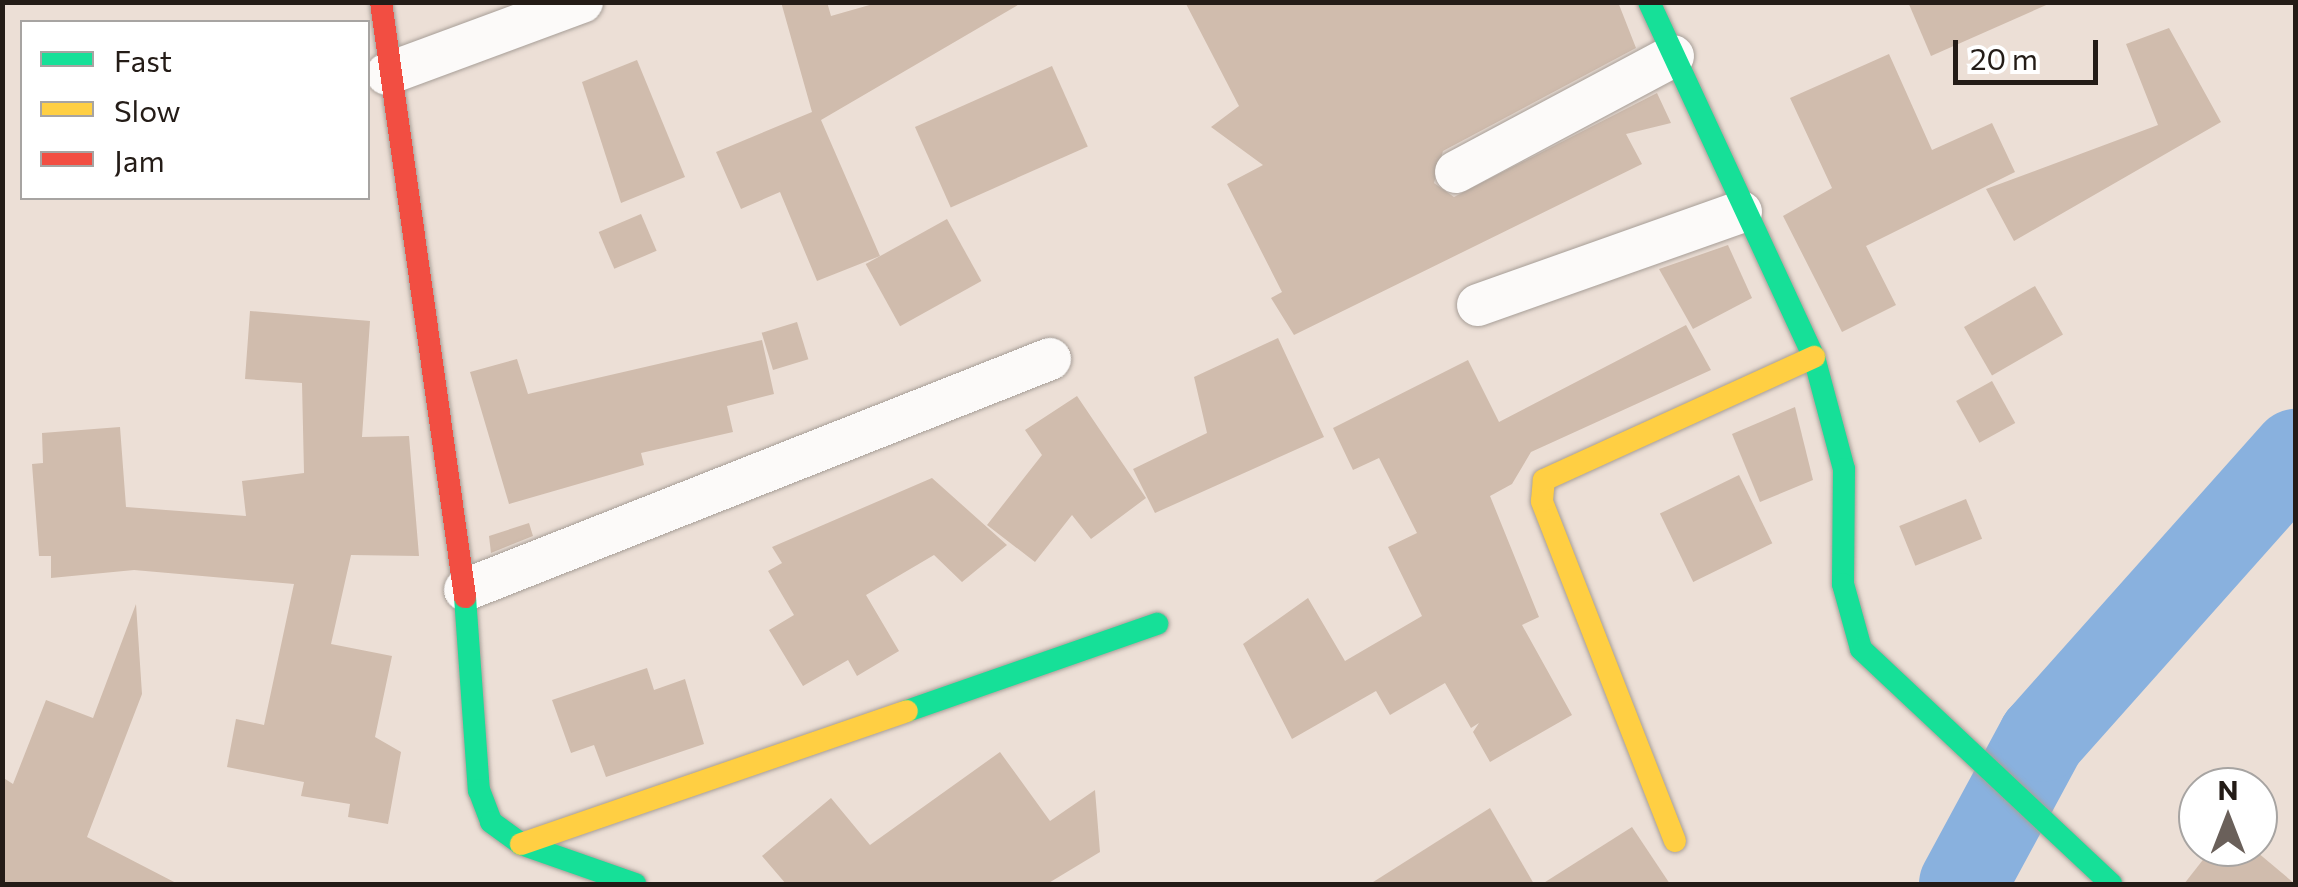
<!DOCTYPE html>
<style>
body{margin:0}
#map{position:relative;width:2298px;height:887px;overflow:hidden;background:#ecdfd6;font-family:Commissioner,sans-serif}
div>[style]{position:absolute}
.river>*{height:88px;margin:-44px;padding:0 44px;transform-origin:44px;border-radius:44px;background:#89b1de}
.building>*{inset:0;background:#d0bcad;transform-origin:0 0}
.roads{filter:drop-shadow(0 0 2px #a79e97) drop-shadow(0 0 2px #a79e97)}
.street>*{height:42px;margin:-21px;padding:0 21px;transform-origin:21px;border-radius:21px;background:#fcfaf9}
.fast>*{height:22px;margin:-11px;padding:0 11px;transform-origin:11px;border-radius:11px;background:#16e098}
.slow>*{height:22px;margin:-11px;padding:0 11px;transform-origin:11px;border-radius:11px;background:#ffcf43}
.jam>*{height:22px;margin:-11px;padding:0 11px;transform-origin:11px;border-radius:11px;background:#f24e42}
span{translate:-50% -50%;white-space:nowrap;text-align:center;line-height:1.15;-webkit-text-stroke:9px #fff;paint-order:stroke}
.frame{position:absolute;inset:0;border:5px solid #241c17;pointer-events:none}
.legend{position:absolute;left:20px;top:20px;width:350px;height:180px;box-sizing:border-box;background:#fff;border:2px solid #a7a4a2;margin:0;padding:12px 18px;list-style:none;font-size:30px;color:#241c17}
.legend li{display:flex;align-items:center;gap:20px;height:50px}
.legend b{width:50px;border:2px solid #a7a4a2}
.north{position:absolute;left:2178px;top:767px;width:100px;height:100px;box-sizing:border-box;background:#fff;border:2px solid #a7a4a2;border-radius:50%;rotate:0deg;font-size:28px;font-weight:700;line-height:40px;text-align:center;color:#241c17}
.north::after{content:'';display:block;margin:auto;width:35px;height:45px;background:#6a605a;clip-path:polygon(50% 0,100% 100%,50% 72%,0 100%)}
.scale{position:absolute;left:1953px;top:40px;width:145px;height:45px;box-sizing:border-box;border:5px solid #241c17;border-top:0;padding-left:12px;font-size:30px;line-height:35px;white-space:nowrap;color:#241c17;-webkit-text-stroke:8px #fff;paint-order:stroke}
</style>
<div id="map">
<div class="river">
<i style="left:1963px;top:884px;width:166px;rotate:-61.6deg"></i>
<i style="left:2042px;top:738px;width:382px;rotate:-48.3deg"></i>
</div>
<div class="building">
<i style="clip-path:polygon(781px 2px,827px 2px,831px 16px,880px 2px,1023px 2px,821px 120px,880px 256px,817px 281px,780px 192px,741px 209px,716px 152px,812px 112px)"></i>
<i style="clip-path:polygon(1185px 2px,1618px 2px,1636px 48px,1443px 151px,1434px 183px,1454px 197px,1657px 93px,1671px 123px,1626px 134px,1642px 164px,1294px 335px,1271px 298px,1282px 292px,1227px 184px,1263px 165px,1211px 127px,1239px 106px)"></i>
<i style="clip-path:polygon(1908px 2px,2053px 2px,1931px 56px)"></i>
<i style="clip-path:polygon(2169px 28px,2221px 122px,2014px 241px,1986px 189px,2158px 125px,2126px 44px)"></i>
<i style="clip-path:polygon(1889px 54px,1932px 150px,1992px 123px,2015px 172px,1866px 246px,1896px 305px,1842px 332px,1783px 216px,1832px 188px,1790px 98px)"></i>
<i style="clip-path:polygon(637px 60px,685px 177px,621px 203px,582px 82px)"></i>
<i style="left:1052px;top:66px;width:88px;height:150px;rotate:66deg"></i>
<i style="left:641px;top:214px;width:40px;height:46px;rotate:67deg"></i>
<i style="left:947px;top:219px;width:71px;height:93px;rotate:61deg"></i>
<i style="clip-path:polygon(1728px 245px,1752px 298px,1693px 329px,1659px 269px)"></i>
<i style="left:2035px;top:286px;width:56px;height:82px;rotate:60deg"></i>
<i style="clip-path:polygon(250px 311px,370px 321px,362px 437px,409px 436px,419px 556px,351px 555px,331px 644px,392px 656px,375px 737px,401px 752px,388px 824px,348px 817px,350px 804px,301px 796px,304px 782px,227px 767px,236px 719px,264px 725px,294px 584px,134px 570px,51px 578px,51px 556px,39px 556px,32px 464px,43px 463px,42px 433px,120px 427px,126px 507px,246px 516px,242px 481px,304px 473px,302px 383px,245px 379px)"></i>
<i style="left:797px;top:322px;width:39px;height:37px;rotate:73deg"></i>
<i style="clip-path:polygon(1686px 325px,1711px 370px,1531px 452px,1512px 484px,1490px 496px,1539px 617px,1522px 625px,1572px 715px,1490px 762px,1473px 732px,1479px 723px,1471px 728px,1445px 683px,1390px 715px,1376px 691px,1292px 739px,1243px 644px,1308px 598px,1345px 661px,1422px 616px,1388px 547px,1417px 533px,1379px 458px,1353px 470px,1333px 428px,1468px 360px,1499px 422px)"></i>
<i style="clip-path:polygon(1278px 338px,1324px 437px,1155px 513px,1133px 469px,1207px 433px,1194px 377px)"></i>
<i style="clip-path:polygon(762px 340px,774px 394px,727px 406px,733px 432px,641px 453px,644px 465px,509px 504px,470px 372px,517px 359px,528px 394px)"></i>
<i style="left:1992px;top:381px;width:48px;height:41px;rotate:61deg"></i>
<i style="clip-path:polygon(1077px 396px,1146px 498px,1091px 539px,1072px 515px,1035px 562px,987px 525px,1042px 455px,1025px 430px)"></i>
<i style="clip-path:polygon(1795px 407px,1813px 480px,1760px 502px,1732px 434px)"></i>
<i style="left:1739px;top:475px;width:76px;height:88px;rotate:64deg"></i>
<i style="clip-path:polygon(932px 478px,1007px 545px,962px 582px,934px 555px,866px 595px,899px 651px,857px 676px,848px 660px,803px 686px,769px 630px,794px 615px,768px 571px,782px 563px,772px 547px)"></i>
<i style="left:1966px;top:499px;width:43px;height:72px;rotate:68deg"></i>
<i style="clip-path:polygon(529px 523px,533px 536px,491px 553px,489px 536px)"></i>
<i style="clip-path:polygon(136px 604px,142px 694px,87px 837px,178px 884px,2px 884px,2px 777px,13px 784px,46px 700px,93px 718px)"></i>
<i style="clip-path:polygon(647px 668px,654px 690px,685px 679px,704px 744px,606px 777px,594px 745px,571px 753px,552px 700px)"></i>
<i style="clip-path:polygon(1000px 752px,1050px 821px,1095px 790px,1100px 852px,1047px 884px,786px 884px,762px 856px,831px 798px,870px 845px)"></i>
<i style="clip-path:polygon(1490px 808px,1534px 884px,1370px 884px,1441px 839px)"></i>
<i style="clip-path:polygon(1632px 827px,1670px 884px,1542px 884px)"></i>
<i style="clip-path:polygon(2213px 847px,2251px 847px,2295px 884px,2184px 884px)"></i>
</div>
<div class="roads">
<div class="street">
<i style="left:387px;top:74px;width:208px;rotate:-20.3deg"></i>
<i style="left:1456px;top:172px;width:246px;rotate:-28.1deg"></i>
<i style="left:1478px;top:305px;width:279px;rotate:-19.5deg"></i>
<i style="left:465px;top:590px;width:629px;rotate:-21.55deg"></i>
</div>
<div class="fast">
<i style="left:1649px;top:2px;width:391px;rotate:65.1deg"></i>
<i style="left:1814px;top:357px;width:116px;rotate:75deg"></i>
<i style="left:1844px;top:469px;width:115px;rotate:90.5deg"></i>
<i style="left:1843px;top:584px;width:67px;rotate:74.5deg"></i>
<i style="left:1861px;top:649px;width:343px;rotate:43.2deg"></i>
<i style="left:465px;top:597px;width:194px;rotate:85.9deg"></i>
<i style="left:479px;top:790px;width:34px;rotate:69deg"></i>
<i style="left:491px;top:822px;width:37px;rotate:36deg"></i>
<i style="left:521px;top:844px;width:121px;rotate:19.3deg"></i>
<i style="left:907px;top:711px;width:265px;rotate:-19.2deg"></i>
</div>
<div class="slow">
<i style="left:1675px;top:841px;width:365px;rotate:-111.4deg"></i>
<i style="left:1542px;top:501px;width:21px;rotate:-85deg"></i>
<i style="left:1544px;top:480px;width:297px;rotate:-24.5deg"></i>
<i style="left:521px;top:844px;width:408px;rotate:-19deg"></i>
</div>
<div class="jam">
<i style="left:381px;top:2px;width:601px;rotate:81.96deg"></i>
</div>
</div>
<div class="frame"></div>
<ul class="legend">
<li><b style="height:12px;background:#16e098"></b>Fast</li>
<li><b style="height:12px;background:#ffcf43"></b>Slow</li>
<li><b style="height:12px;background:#f24e42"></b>Jam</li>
</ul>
<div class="north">N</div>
<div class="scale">20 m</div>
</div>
